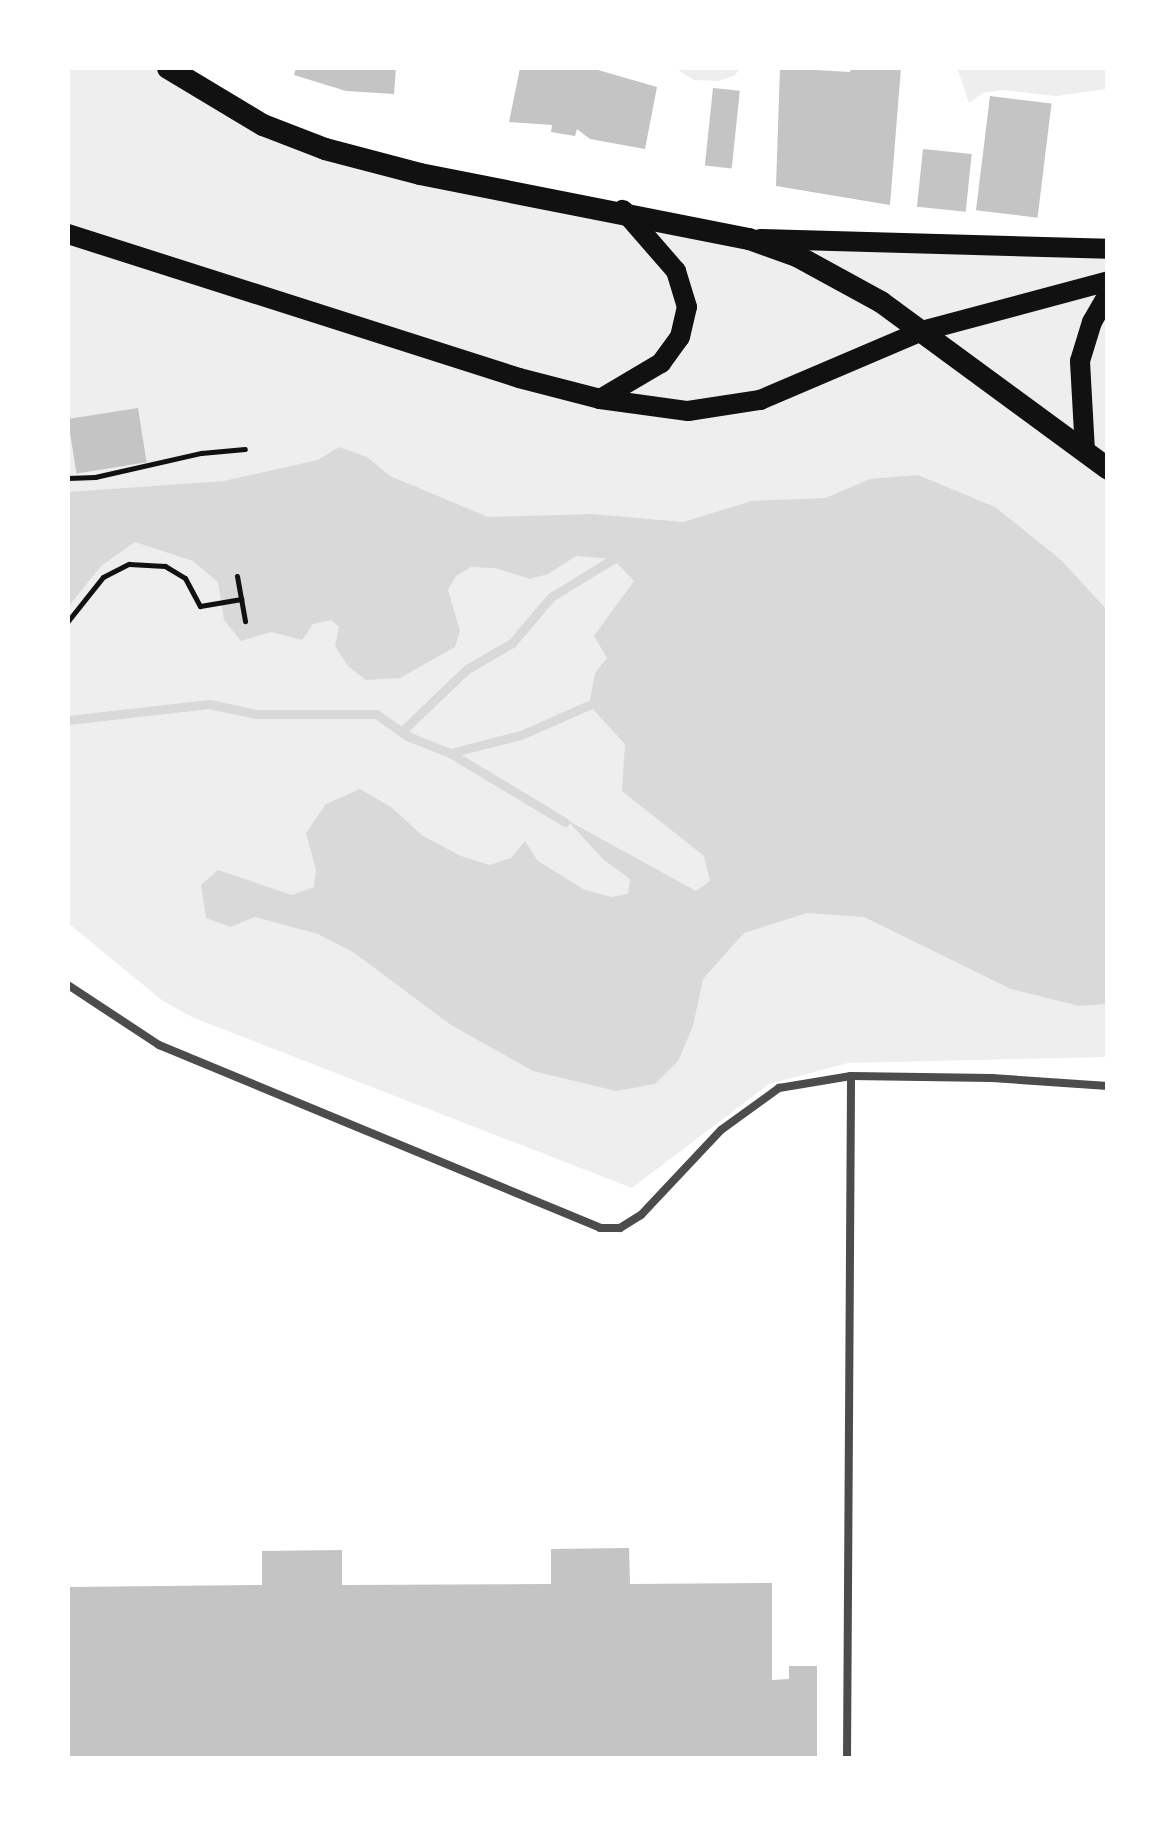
<!DOCTYPE html>
<style>
body{margin:0}
#map{position:relative;width:1175px;height:1826px;overflow:hidden;background:#fff;font-family:Ubuntu,sans-serif}
div>[style]{position:absolute}
.green>*{inset:0;background:#eee}
.water>*{inset:0;background:#d9d9d9}
.stream>*{height:9px;margin:-4.5px;padding:0 4.5px;transform-origin:4.5px;border-radius:4.5px;background:#d9d9d9}
.building>*{inset:0;background:#c4c4c4;transform-origin:0 0}
.path>*{height:5px;margin:-2.5px;padding:0 2.5px;transform-origin:2.5px;border-radius:2.5px;background:#111}
.service>*{height:8px;margin:-4px;padding:0 4px;transform-origin:4px;border-radius:4px;background:#4c4c4c}
.secondary>*{height:20px;margin:-10px;padding:0 10px;transform-origin:10px;border-radius:10px;background:#111}
.primary>*{height:22px;margin:-11px;padding:0 11px;transform-origin:11px;border-radius:11px;background:#111}
span{translate:-50% -50%;white-space:nowrap;text-align:center;line-height:1.15;-webkit-text-stroke:8px #fff;paint-order:stroke}
.frame{position:absolute;inset:0;border:70px solid #fff;pointer-events:none}
</style>
<div id="map">
<div class="green">
<i style="clip-path:polygon(68px 68px,168px 68px,325px 149px,749px 239px,1107px 249px,1107px 1057px,848px 1063px,769px 1084px,632px 1188px,194px 1018px,163px 1001px,68px 923px)"></i>
<i style="clip-path:polygon(675px 68px,741px 68px,734px 76px,718px 81px,694px 80px)"></i>
<i style="clip-path:polygon(957px 68px,1107px 68px,1107px 89px,1056px 96px,1002px 90px,983px 93px,969px 103px)"></i>
</div>
<div class="water">
<i style="clip-path:polygon(339px 447px,367px 457px,390px 476px,488px 517px,592px 514px,683px 522px,752px 501px,826px 498px,870px 479px,918px 475px,995px 507px,1061px 560px,1107px 610px,1107px 1004px,1079px 1006px,1011px 989px,864px 917px,807px 913px,744px 933px,703px 979px,693px 1026px,678px 1061px,655px 1084px,616px 1091px,533px 1071px,451px 1025px,353px 952px,318px 934px,255px 917px,230px 927px,206px 918px,201px 885px,218px 870px,292px 895px,314px 887px,316px 870px,306px 833px,326px 804px,360px 789px,391px 807px,423px 836px,461px 856px,490px 865px,511px 858px,525px 841px,538px 861px,583px 889px,611px 897px,628px 894px,630px 879px,604px 860px,567px 820px,696px 891px,710px 881px,704px 856px,622px 791px,625px 744px,589px 705px,595px 673px,607px 658px,594px 636px,634px 581px,613px 559px,576px 556px,548px 574px,530px 579px,495px 568px,471px 567px,456px 576px,448px 590px,460px 631px,455px 647px,400px 678px,366px 680px,348px 666px,335px 646px,339px 627px,331px 620px,313px 624px,302px 640px,271px 632px,241px 641px,224px 620px,218px 582px,193px 561px,135px 542px,101px 566px,68px 607px,68px 492px,224px 481px,318px 460px)"></i>
</div>
<div class="stream">
<i style="left:68px;top:720px;width:142px;rotate:-6.5deg"></i>
<i style="left:209px;top:704px;width:48px;rotate:12deg"></i>
<i style="left:256px;top:714px;width:120px"></i>
<i style="left:376px;top:714px;width:38px;rotate:35deg"></i>
<i style="left:407px;top:736px;width:46px;rotate:21.6deg"></i>
<i style="left:450px;top:753px;width:73px;rotate:-14.2deg"></i>
<i style="left:521px;top:735px;width:74px;rotate:-23.8deg"></i>
<i style="left:401px;top:732px;width:91px;rotate:-43.7deg"></i>
<i style="left:467px;top:669px;width:52px;rotate:-30deg"></i>
<i style="left:512px;top:643px;width:60px;rotate:-49.7deg"></i>
<i style="left:551px;top:597px;width:73px;rotate:-31.5deg"></i>
<i style="left:450px;top:753px;width:134px;rotate:31deg"></i>
</div>
<div class="building">
<i style="clip-path:polygon(296px 68px,396px 68px,394px 94px,346px 91px,294px 75px)"></i>
<i style="clip-path:polygon(520px 68px,591px 68px,657px 87px,645px 149px,590px 139px,577px 129px,575px 136px,551px 132px,552px 125px,509px 122px)"></i>
<i style="clip-path:polygon(780px 68px,850px 72px,851px 68px,901px 68px,890px 205px,776px 186px)"></i>
<i style="left:713px;top:88px;width:27px;height:78px;rotate:6deg"></i>
<i style="left:990px;top:96px;width:62px;height:115px;rotate:7deg"></i>
<i style="left:923px;top:149px;width:49px;height:58px;rotate:6deg"></i>
<i style="left:138px;top:408px;width:55px;height:71px;rotate:81deg"></i>
<i style="clip-path:polygon(629px 1548px,630px 1584px,772px 1583px,772px 1680px,789px 1679px,789px 1666px,817px 1666px,817px 1758px,68px 1758px,68px 1587px,262px 1585px,262px 1551px,342px 1550px,342px 1585px,551px 1584px,551px 1549px)"></i>
</div>
<div class="path">
<i style="left:68px;top:478px;width:27px;rotate:-2deg"></i>
<i style="left:95px;top:477px;width:109px;rotate:-12.8deg"></i>
<i style="left:201px;top:453px;width:44px;rotate:-5.2deg"></i>
<i style="left:237px;top:576px;width:46px;rotate:79.9deg"></i>
<i style="left:68px;top:621px;width:56px;rotate:-51.5deg"></i>
<i style="left:103px;top:577px;width:29px;rotate:-27deg"></i>
<i style="left:129px;top:564px;width:36px;rotate:3deg"></i>
<i style="left:165px;top:566px;width:23px;rotate:31deg"></i>
<i style="left:185px;top:578px;width:32px;rotate:62deg"></i>
<i style="left:200px;top:606px;width:42px;rotate:-9.7deg"></i>
</div>
<div class="service">
<i style="left:68px;top:985px;width:109px;rotate:33.4deg"></i>
<i style="left:159px;top:1045px;width:477px;rotate:22.5deg"></i>
<i style="left:600px;top:1228px;width:20px"></i>
<i style="left:620px;top:1228px;width:25px;rotate:-32deg"></i>
<i style="left:641px;top:1215px;width:117px;rotate:-46.7deg"></i>
<i style="left:721px;top:1130px;width:72px;rotate:-35.9deg"></i>
<i style="left:779px;top:1088px;width:73px;rotate:-9.5deg"></i>
<i style="left:851px;top:1076px;width:141px;rotate:0.8deg"></i>
<i style="left:992px;top:1078px;width:116px;rotate:3.9deg"></i>
<i style="left:847px;top:1758px;width:682px;rotate:-89.66deg"></i>
</div>
<div class="secondary">
<i style="left:68px;top:234px;width:473px;rotate:17.7deg"></i>
<i style="left:519px;top:378px;width:84px;rotate:14.5deg"></i>
<i style="left:600px;top:399px;width:89px;rotate:7.8deg"></i>
<i style="left:688px;top:411px;width:73px;rotate:-8.7deg"></i>
<i style="left:760px;top:400px;width:176px;rotate:-23.1deg"></i>
<i style="left:922px;top:331px;width:193px;rotate:-15deg"></i>
<i style="left:760px;top:239px;width:348px;rotate:1.6deg"></i>
<i style="left:600px;top:399px;width:71px;rotate:-30.5deg"></i>
<i style="left:661px;top:363px;width:32px;rotate:-54deg"></i>
<i style="left:680px;top:337px;width:31px;rotate:-77deg"></i>
<i style="left:687px;top:307px;width:38px;rotate:-107deg"></i>
<i style="left:676px;top:271px;width:81px;rotate:-131deg"></i>
<i style="left:1085px;top:451px;width:90px;rotate:-93.2deg"></i>
<i style="left:1080px;top:361px;width:41px;rotate:-72.9deg"></i>
<i style="left:1092px;top:322px;width:32px;rotate:-60deg"></i>
</div>
<div class="primary">
<i style="left:168px;top:68px;width:111px;rotate:31deg"></i>
<i style="left:263px;top:125px;width:66px;rotate:21.2deg"></i>
<i style="left:325px;top:149px;width:98px;rotate:14.7deg"></i>
<i style="left:420px;top:174px;width:335px;rotate:11.2deg"></i>
<i style="left:749px;top:239px;width:51px;rotate:19.5deg"></i>
<i style="left:797px;top:256px;width:96px;rotate:28.7deg"></i>
<i style="left:881px;top:302px;width:282px;rotate:36.3deg"></i>
</div>
<div class="frame"></div>
</div>
